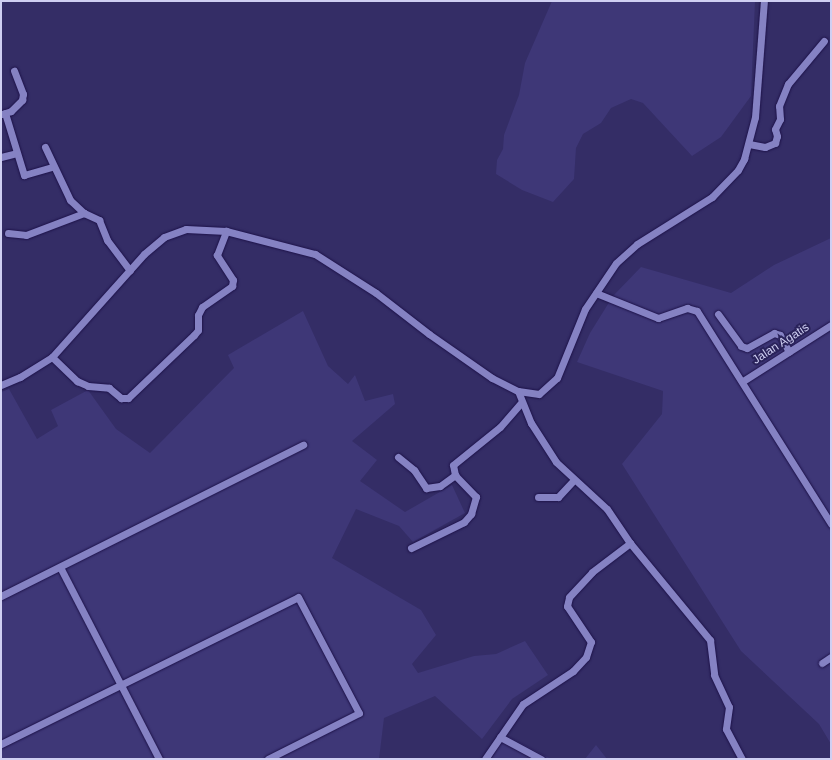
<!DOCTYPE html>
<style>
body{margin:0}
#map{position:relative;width:832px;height:760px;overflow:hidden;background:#342d66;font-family:Helvetica,sans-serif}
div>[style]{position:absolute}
.built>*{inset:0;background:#3e3777}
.roads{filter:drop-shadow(0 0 1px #1d1249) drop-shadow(0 0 1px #1d1249)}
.minor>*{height:7px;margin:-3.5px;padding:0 3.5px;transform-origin:3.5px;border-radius:3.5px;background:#8582c3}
span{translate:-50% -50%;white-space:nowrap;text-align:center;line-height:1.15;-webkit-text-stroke:4px #2a235b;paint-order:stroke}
.street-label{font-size:12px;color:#cfcff2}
.frame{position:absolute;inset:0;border:2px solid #cfcff2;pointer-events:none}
</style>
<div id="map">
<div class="built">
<i style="clip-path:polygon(552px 1px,755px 1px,751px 96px,721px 137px,692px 156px,643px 103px,631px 99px,611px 108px,601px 123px,583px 134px,576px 148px,574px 179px,553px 202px,522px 190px,496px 174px,497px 160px,503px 149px,504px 135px,519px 95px,525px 63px)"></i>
<i style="clip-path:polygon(831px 238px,831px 744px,819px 724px,741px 651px,622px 464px,662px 414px,663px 391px,577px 362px,590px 333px,613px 296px,641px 267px,731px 293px,774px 265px)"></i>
<i style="clip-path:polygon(303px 311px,328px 366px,348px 384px,355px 375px,365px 401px,393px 394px,395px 404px,352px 441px,377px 460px,360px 481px,405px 512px,452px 485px,465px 513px,413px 542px,399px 526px,356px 509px,332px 558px,421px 610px,436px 635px,412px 664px,418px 673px,474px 656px,496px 654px,525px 641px,548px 675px,512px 699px,482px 739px,435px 696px,384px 718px,379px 759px,1px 759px,1px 392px,9px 389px,37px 439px,58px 426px,51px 410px,88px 390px,116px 429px,150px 453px,234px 368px,228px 355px)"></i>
<i style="clip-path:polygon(503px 734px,551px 759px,487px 759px)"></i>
<i style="clip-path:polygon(596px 745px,607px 759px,585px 759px)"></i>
</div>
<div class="roads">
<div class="minor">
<i style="left:5px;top:113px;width:65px;rotate:73deg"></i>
<i style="left:24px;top:175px;width:29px;rotate:-16deg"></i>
<i style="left:2px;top:114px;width:9px;rotate:-18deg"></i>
<i style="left:11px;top:111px;width:16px;rotate:-45deg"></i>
<i style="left:22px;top:100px;width:6px;rotate:-81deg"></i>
<i style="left:23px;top:94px;width:25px;rotate:-111deg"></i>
<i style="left:749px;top:144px;width:16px;rotate:11deg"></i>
<i style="left:765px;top:147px;width:11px;rotate:-22deg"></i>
<i style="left:775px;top:143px;width:7px;rotate:-74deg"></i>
<i style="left:777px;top:136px;width:7px;rotate:-106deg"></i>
<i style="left:775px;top:129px;width:11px;rotate:-63deg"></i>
<i style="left:780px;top:119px;width:13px;rotate:-94deg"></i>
<i style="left:779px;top:106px;width:24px;rotate:-68deg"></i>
<i style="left:788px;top:84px;width:56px;rotate:-50.1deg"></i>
<i style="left:45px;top:147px;width:59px;rotate:64.7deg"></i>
<i style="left:70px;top:200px;width:19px;rotate:43deg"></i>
<i style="left:84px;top:213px;width:17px;rotate:25deg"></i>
<i style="left:99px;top:220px;width:22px;rotate:68deg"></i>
<i style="left:107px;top:240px;width:38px;rotate:53deg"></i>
<i style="left:1px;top:157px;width:16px;rotate:-14deg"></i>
<i style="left:8px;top:233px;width:18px;rotate:6deg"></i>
<i style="left:26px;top:235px;width:62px;rotate:-20.8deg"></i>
<i style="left:596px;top:293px;width:67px;rotate:22deg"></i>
<i style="left:658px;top:318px;width:31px;rotate:-19deg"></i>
<i style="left:687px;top:308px;width:10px;rotate:17deg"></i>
<i style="left:697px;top:311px;width:252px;rotate:57.8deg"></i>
<i style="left:718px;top:314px;width:39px;rotate:54deg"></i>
<i style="left:741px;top:346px;width:6px;rotate:18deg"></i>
<i style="left:747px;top:348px;width:31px;rotate:-29deg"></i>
<i style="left:774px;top:333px;width:6px;rotate:18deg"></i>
<i style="left:780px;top:335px;width:19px;rotate:62deg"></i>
<i style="left:52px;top:357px;width:35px;rotate:44deg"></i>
<i style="left:77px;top:381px;width:12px;rotate:24deg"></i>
<i style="left:88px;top:386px;width:21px;rotate:5deg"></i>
<i style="left:109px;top:388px;width:16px;rotate:40deg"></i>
<i style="left:121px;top:398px;width:7px"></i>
<i style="left:128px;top:398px;width:91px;rotate:-43.7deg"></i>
<i style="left:194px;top:335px;width:6px;rotate:-51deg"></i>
<i style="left:198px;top:330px;width:15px;rotate:-90deg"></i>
<i style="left:198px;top:315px;width:9px;rotate:-63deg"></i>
<i style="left:202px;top:307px;width:37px;rotate:-35deg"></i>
<i style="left:232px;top:286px;width:6px;rotate:-81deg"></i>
<i style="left:233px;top:280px;width:30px;rotate:-123deg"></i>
<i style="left:217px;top:255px;width:26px;rotate:-69deg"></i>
<i style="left:743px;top:381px;width:104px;rotate:-32.5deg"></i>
<i style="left:1px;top:385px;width:21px;rotate:-23deg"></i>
<i style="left:20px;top:377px;width:38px;rotate:-32deg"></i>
<i style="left:52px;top:357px;width:138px;rotate:-48.2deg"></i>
<i style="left:144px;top:254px;width:26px;rotate:-40deg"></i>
<i style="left:164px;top:237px;width:23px;rotate:-20deg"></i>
<i style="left:186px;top:229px;width:40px;rotate:2.9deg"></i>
<i style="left:226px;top:231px;width:92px;rotate:14.5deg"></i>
<i style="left:315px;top:254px;width:72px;rotate:32.6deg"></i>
<i style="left:376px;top:293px;width:67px;rotate:37.7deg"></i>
<i style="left:429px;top:334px;width:77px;rotate:34.9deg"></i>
<i style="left:492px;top:378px;width:29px;rotate:27deg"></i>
<i style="left:518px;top:391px;width:21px;rotate:8deg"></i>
<i style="left:539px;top:394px;width:24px;rotate:-42deg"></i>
<i style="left:557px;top:378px;width:74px;rotate:-67.9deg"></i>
<i style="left:585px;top:309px;width:55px;rotate:-56deg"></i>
<i style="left:616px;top:263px;width:28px;rotate:-42deg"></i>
<i style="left:637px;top:244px;width:89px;rotate:-32.1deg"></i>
<i style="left:712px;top:197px;width:37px;rotate:-46deg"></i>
<i style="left:738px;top:170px;width:13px;rotate:-61deg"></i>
<i style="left:744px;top:159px;width:43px;rotate:-75.3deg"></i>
<i style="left:755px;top:117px;width:116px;rotate:-85.6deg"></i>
<i style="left:518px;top:391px;width:35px;rotate:68deg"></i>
<i style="left:531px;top:423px;width:46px;rotate:57.3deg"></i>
<i style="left:556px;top:462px;width:69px;rotate:42.7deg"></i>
<i style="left:607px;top:509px;width:41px;rotate:55.9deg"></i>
<i style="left:630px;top:543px;width:126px;rotate:50.5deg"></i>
<i style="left:710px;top:640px;width:35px;rotate:83deg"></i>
<i style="left:714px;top:675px;width:35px;rotate:65deg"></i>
<i style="left:729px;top:707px;width:22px;rotate:98deg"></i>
<i style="left:726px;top:729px;width:34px;rotate:62deg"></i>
<i style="left:398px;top:457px;width:21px;rotate:39deg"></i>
<i style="left:414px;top:470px;width:22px;rotate:56deg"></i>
<i style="left:426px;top:488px;width:14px;rotate:-8deg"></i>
<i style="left:440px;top:486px;width:19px;rotate:-36deg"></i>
<i style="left:538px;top:497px;width:20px"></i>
<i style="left:558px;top:497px;width:22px;rotate:-47deg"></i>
<i style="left:411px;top:548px;width:59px;rotate:-26.1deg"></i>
<i style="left:464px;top:522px;width:11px;rotate:-49deg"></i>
<i style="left:471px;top:514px;width:18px;rotate:-74deg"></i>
<i style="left:476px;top:497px;width:30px;rotate:-134deg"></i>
<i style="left:455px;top:475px;width:10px;rotate:-101deg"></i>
<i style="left:453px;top:465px;width:60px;rotate:-39deg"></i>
<i style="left:500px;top:427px;width:33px;rotate:-49deg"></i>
<i style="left:60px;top:567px;width:216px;rotate:62.7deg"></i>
<i style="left:1px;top:596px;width:338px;rotate:-26.6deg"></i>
<i style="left:822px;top:663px;width:11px;rotate:-34deg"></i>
<i style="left:500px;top:737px;width:47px;rotate:28.2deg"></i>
<i style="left:1px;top:744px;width:331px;rotate:-26.3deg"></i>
<i style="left:298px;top:597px;width:131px;rotate:62.3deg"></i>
<i style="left:359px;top:713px;width:102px;rotate:153.2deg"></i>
<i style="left:485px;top:759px;width:67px;rotate:-55.4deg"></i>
<i style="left:523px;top:704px;width:60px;rotate:-33.4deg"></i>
<i style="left:573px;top:671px;width:19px;rotate:-47deg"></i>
<i style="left:586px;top:657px;width:16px;rotate:-72deg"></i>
<i style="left:591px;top:642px;width:43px;rotate:-123.7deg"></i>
<i style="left:567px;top:606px;width:9px;rotate:-77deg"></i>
<i style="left:569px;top:597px;width:34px;rotate:-47deg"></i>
<i style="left:592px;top:572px;width:48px;rotate:-37.3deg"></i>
</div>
</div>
<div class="street-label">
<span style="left:781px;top:344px;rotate:-33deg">Jalan Agatis</span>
</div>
<div class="frame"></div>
</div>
